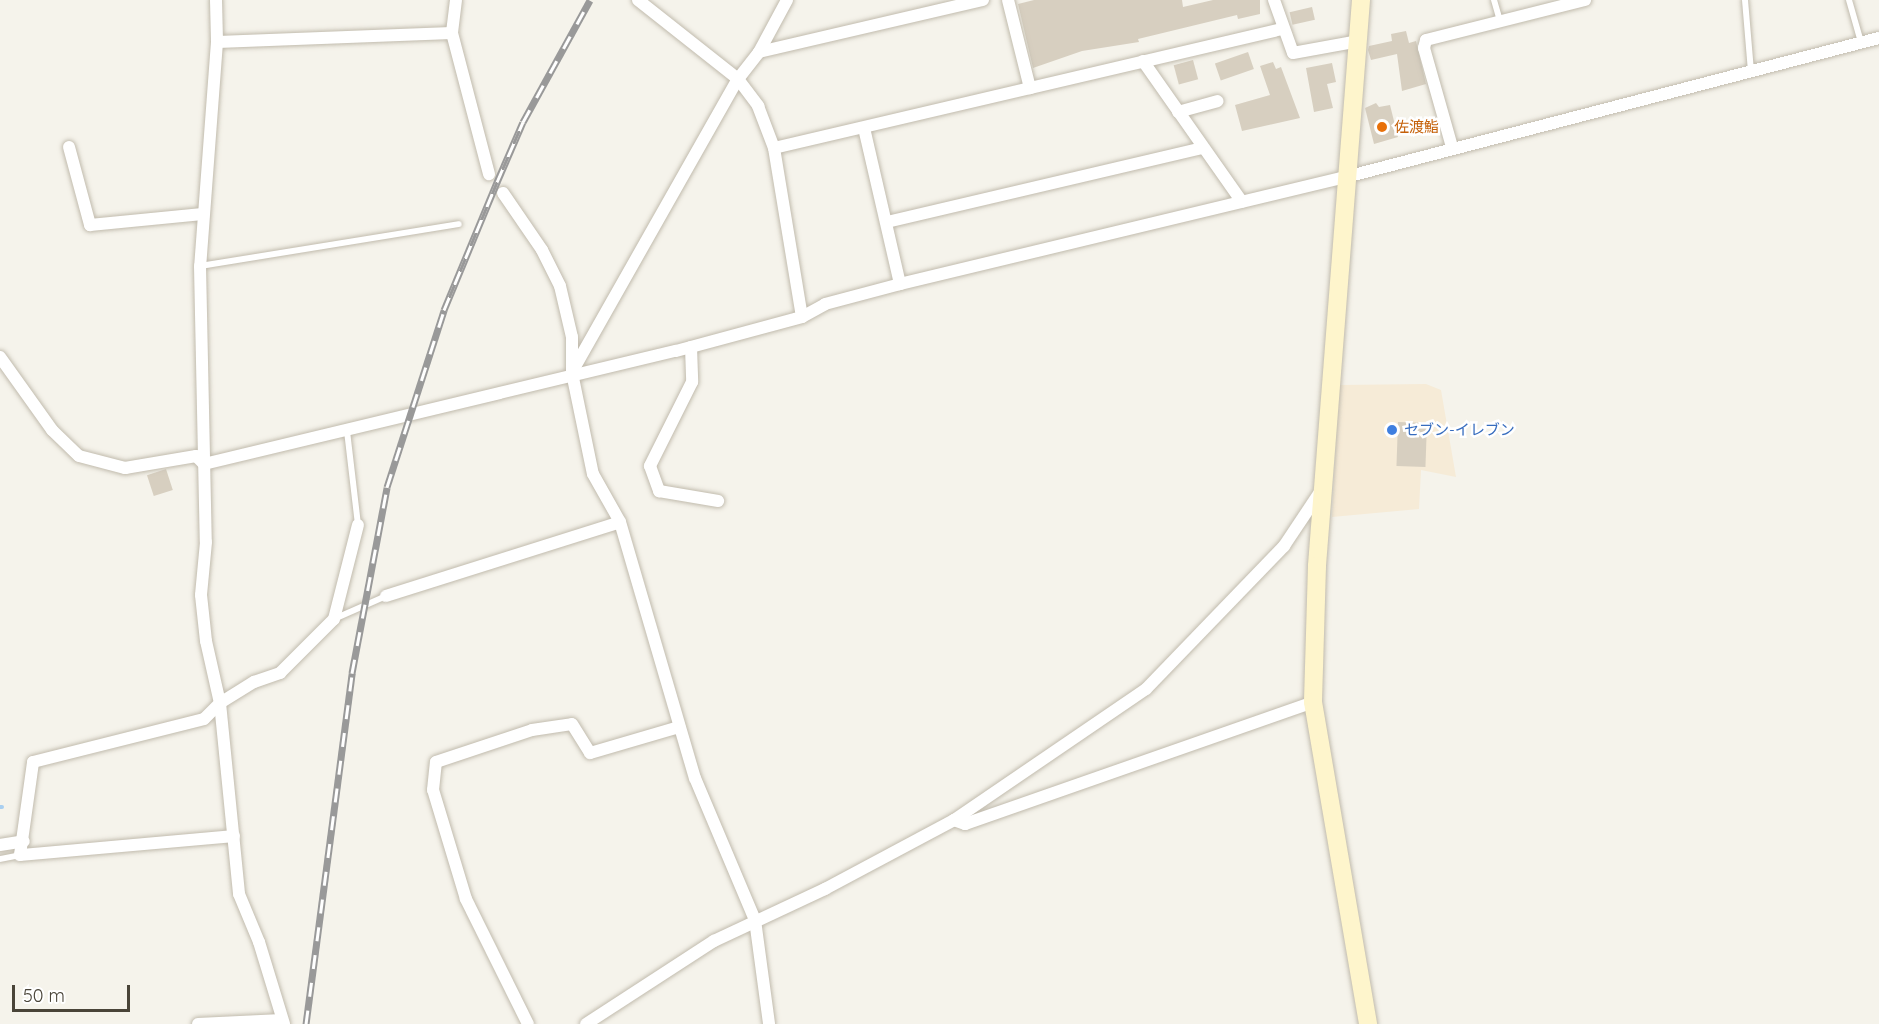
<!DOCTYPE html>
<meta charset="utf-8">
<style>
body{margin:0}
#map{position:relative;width:1879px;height:1024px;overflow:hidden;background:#f5f3eb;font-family:Quicksand,"Noto Sans JP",sans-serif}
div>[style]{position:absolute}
.commercial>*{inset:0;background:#f6ebd7}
.stream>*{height:4.5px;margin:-2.25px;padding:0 2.25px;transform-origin:2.25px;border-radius:2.25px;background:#a9cff0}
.building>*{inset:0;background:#d7cfc0;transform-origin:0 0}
.roads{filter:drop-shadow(0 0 2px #c1bbad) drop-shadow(0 0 2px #c1bbad)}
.lane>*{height:6px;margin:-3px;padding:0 3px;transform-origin:3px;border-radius:3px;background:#fff}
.street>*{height:12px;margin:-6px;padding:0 6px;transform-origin:6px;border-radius:6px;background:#fff}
.secondary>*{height:18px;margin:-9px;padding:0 9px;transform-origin:9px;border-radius:9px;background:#fef5cc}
.rail>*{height:7px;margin-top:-3.5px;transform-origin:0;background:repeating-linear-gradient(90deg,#fff 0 14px,#999 0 28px);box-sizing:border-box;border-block:2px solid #999}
.dots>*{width:16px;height:16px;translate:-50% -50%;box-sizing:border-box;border:3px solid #fff;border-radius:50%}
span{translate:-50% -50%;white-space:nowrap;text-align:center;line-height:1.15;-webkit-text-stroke:5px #fff;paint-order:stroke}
.food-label{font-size:15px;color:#c56008}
.left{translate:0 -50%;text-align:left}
.shop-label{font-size:15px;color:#366cbe}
.scale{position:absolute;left:12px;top:985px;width:118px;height:27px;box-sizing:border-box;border:3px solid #494438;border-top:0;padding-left:8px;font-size:18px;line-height:21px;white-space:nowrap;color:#494438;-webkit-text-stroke:4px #fff;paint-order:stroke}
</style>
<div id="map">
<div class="commercial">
<i style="clip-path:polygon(1426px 384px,1441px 390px,1456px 477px,1421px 470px,1419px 509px,1332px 517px,1339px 385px)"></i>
</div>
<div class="stream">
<i style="left:0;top:807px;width:2px"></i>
</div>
<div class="building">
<i style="clip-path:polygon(1034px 0,1182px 0,1183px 7px,1213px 0,1260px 0,1260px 14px,1238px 19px,1237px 15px,1138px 39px,1139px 42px,1082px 51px,1033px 68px,1018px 4px)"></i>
<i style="left:1312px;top:7px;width:13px;height:23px;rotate:77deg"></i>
<i style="clip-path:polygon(1406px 31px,1409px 43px,1416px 41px,1426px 84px,1402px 91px,1397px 54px,1371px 60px,1368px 50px,1369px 46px,1392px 41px,1391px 34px)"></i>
<i style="left:1248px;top:52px;width:18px;height:35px;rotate:71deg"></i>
<i style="left:1193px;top:60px;width:20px;height:20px;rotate:75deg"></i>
<i style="clip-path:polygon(1273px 62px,1276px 69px,1281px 67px,1300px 118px,1242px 131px,1235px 105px,1270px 95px,1260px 66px)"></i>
<i style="clip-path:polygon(1332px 63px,1336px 82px,1327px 84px,1333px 108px,1314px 112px,1306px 68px)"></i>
<i style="clip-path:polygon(1376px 103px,1379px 107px,1390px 105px,1398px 137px,1374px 144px,1365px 108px)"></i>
<i style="left:1398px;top:422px;width:29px;height:44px;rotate:2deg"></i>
<i style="left:166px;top:469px;width:22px;height:20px;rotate:72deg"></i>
</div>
<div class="roads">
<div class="lane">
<i style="left:1494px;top:0;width:22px;rotate:74deg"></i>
<i style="left:1745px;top:0;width:71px;rotate:85.2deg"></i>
<i style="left:1849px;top:0;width:44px;rotate:74.1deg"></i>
<i style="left:200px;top:266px;width:262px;rotate:-9.2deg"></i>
<i style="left:347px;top:431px;width:95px;rotate:83.3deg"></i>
<i style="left:334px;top:619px;width:57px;rotate:-23.9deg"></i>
<i style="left:0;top:859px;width:20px;rotate:-11deg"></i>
</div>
<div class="street">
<i style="left:216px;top:0;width:42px;rotate:88.6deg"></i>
<i style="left:217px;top:42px;width:225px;rotate:94.3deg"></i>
<i style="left:200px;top:266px;width:276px;rotate:88.8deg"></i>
<i style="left:206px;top:542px;width:53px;rotate:95.4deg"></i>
<i style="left:201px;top:595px;width:46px;rotate:83.8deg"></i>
<i style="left:206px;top:641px;width:64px;rotate:77.3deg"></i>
<i style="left:220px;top:703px;width:192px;rotate:84.3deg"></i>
<i style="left:239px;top:894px;width:52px;rotate:67.4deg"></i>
<i style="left:259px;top:942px;width:86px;rotate:73deg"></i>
<i style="left:456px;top:0;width:33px;rotate:97deg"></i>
<i style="left:452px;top:33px;width:146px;rotate:75.3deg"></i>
<i style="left:638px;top:0;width:127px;rotate:38.3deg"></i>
<i style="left:738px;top:79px;width:34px;rotate:53deg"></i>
<i style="left:758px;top:106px;width:45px;rotate:69.1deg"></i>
<i style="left:774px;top:148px;width:171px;rotate:80.6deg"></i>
<i style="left:1008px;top:0;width:91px;rotate:76deg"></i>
<i style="left:1274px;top:0;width:56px;rotate:70.3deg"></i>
<i style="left:1293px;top:53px;width:67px;rotate:-10.3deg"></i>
<i style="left:217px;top:42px;width:235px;rotate:-2.2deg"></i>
<i style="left:759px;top:52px;width:230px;rotate:-13.1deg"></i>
<i style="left:1143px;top:61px;width:172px;rotate:54.9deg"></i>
<i style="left:1178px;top:112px;width:41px;rotate:-15.4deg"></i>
<i style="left:864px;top:128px;width:160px;rotate:77deg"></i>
<i style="left:69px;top:147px;width:81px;rotate:74.9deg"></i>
<i style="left:90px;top:225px;width:113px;rotate:-5.6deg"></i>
<i style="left:1452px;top:147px;width:103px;rotate:-105.8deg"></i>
<i style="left:1424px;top:48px;width:8px;rotate:-76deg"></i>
<i style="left:1426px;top:40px;width:164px;rotate:-14.1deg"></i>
<i style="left:774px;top:148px;width:522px;rotate:-13.18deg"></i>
<i style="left:503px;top:193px;width:69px;rotate:55.6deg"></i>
<i style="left:542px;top:250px;width:40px;rotate:63.4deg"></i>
<i style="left:560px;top:286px;width:52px;rotate:76.8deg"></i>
<i style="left:572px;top:337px;width:36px;rotate:90deg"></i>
<i style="left:572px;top:373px;width:103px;rotate:78.3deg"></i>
<i style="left:593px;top:474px;width:55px;rotate:60.6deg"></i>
<i style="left:620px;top:522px;width:267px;rotate:73.7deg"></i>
<i style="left:695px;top:778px;width:154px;rotate:67.1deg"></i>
<i style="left:755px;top:920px;width:105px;rotate:82.3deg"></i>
<i style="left:887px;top:222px;width:324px;rotate:-13.2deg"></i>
<i style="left:691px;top:347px;width:35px;rotate:88deg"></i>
<i style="left:692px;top:382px;width:94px;rotate:116.6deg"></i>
<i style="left:650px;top:466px;width:27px;rotate:70deg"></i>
<i style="left:659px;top:491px;width:60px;rotate:9.6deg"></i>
<i style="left:0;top:357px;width:90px;rotate:54.5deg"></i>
<i style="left:52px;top:430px;width:37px;rotate:44deg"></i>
<i style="left:79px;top:456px;width:48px;rotate:14.6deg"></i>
<i style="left:125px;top:468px;width:72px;rotate:-9.6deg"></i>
<i style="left:196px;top:456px;width:11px;rotate:45deg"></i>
<i style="left:572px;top:372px;width:337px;rotate:-60.5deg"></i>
<i style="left:738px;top:79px;width:34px;rotate:-52deg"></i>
<i style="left:759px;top:52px;width:59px;rotate:-61.7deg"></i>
<i style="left:204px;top:464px;width:485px;rotate:-13.5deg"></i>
<i style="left:676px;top:351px;width:131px;rotate:-15.1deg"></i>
<i style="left:802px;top:317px;width:26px;rotate:-29deg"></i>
<i style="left:825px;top:304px;width:78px;rotate:-14.9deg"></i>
<i style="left:900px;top:284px;width:459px;rotate:-13.5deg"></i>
<i style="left:1346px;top:177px;width:551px;rotate:-14.62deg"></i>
<i style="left:386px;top:596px;width:245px;rotate:-17.5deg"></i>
<i style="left:954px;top:820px;width:12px;rotate:20deg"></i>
<i style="left:965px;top:824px;width:369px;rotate:-19.3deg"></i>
<i style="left:234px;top:836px;width:215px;rotate:174.9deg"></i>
<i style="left:20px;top:855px;width:94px;rotate:-82deg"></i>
<i style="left:33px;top:762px;width:176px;rotate:-14.1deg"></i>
<i style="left:204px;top:719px;width:23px;rotate:-45deg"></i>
<i style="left:220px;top:703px;width:40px;rotate:-32deg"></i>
<i style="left:254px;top:682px;width:28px;rotate:-19deg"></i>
<i style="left:280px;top:673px;width:76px;rotate:-45deg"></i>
<i style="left:334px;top:619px;width:97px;rotate:-75.7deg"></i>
<i style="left:0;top:845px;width:24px;rotate:-9deg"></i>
<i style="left:198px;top:1024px;width:84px;rotate:-2.7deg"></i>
<i style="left:528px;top:1024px;width:140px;rotate:-116.4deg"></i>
<i style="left:466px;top:899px;width:114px;rotate:-106.8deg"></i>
<i style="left:433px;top:790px;width:28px;rotate:-84deg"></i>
<i style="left:436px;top:762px;width:101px;rotate:-18.4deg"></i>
<i style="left:532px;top:730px;width:40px;rotate:-8.5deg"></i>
<i style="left:572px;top:724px;width:34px;rotate:58deg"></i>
<i style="left:590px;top:753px;width:93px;rotate:-16.3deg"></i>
<i style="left:586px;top:1024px;width:153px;rotate:-33deg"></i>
<i style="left:714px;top:941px;width:123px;rotate:-25.1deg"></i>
<i style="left:825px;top:889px;width:146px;rotate:-28.1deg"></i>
<i style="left:954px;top:820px;width:232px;rotate:-34.3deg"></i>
<i style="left:1146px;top:689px;width:199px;rotate:-46deg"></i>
<i style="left:1284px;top:546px;width:69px;rotate:-56.3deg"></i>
</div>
<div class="secondary">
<i style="left:1361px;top:0;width:568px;rotate:94.45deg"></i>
<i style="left:1317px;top:566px;width:136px;rotate:91.7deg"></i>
<i style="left:1313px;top:702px;width:327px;rotate:80.3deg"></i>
</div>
</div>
<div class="rail">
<i style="left:306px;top:1024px;width:354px;rotate:-82.5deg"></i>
<i style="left:352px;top:673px;width:189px;rotate:-79.3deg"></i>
<i style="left:387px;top:487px;width:186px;rotate:-72.1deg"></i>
<i style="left:444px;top:310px;width:139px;rotate:-67.5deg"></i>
<i style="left:497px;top:182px;width:65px;rotate:-66.6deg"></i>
<i style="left:523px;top:122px;width:139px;rotate:-61.2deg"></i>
</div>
<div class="dots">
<i style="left:1382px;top:127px;background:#e8710a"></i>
<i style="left:1392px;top:430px;background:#3f7fe0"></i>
</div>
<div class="food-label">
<span class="left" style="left:1394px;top:127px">佐渡鮨</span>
</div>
<div class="shop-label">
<span class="left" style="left:1404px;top:430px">セブン-イレブン</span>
</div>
<div class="scale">50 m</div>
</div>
